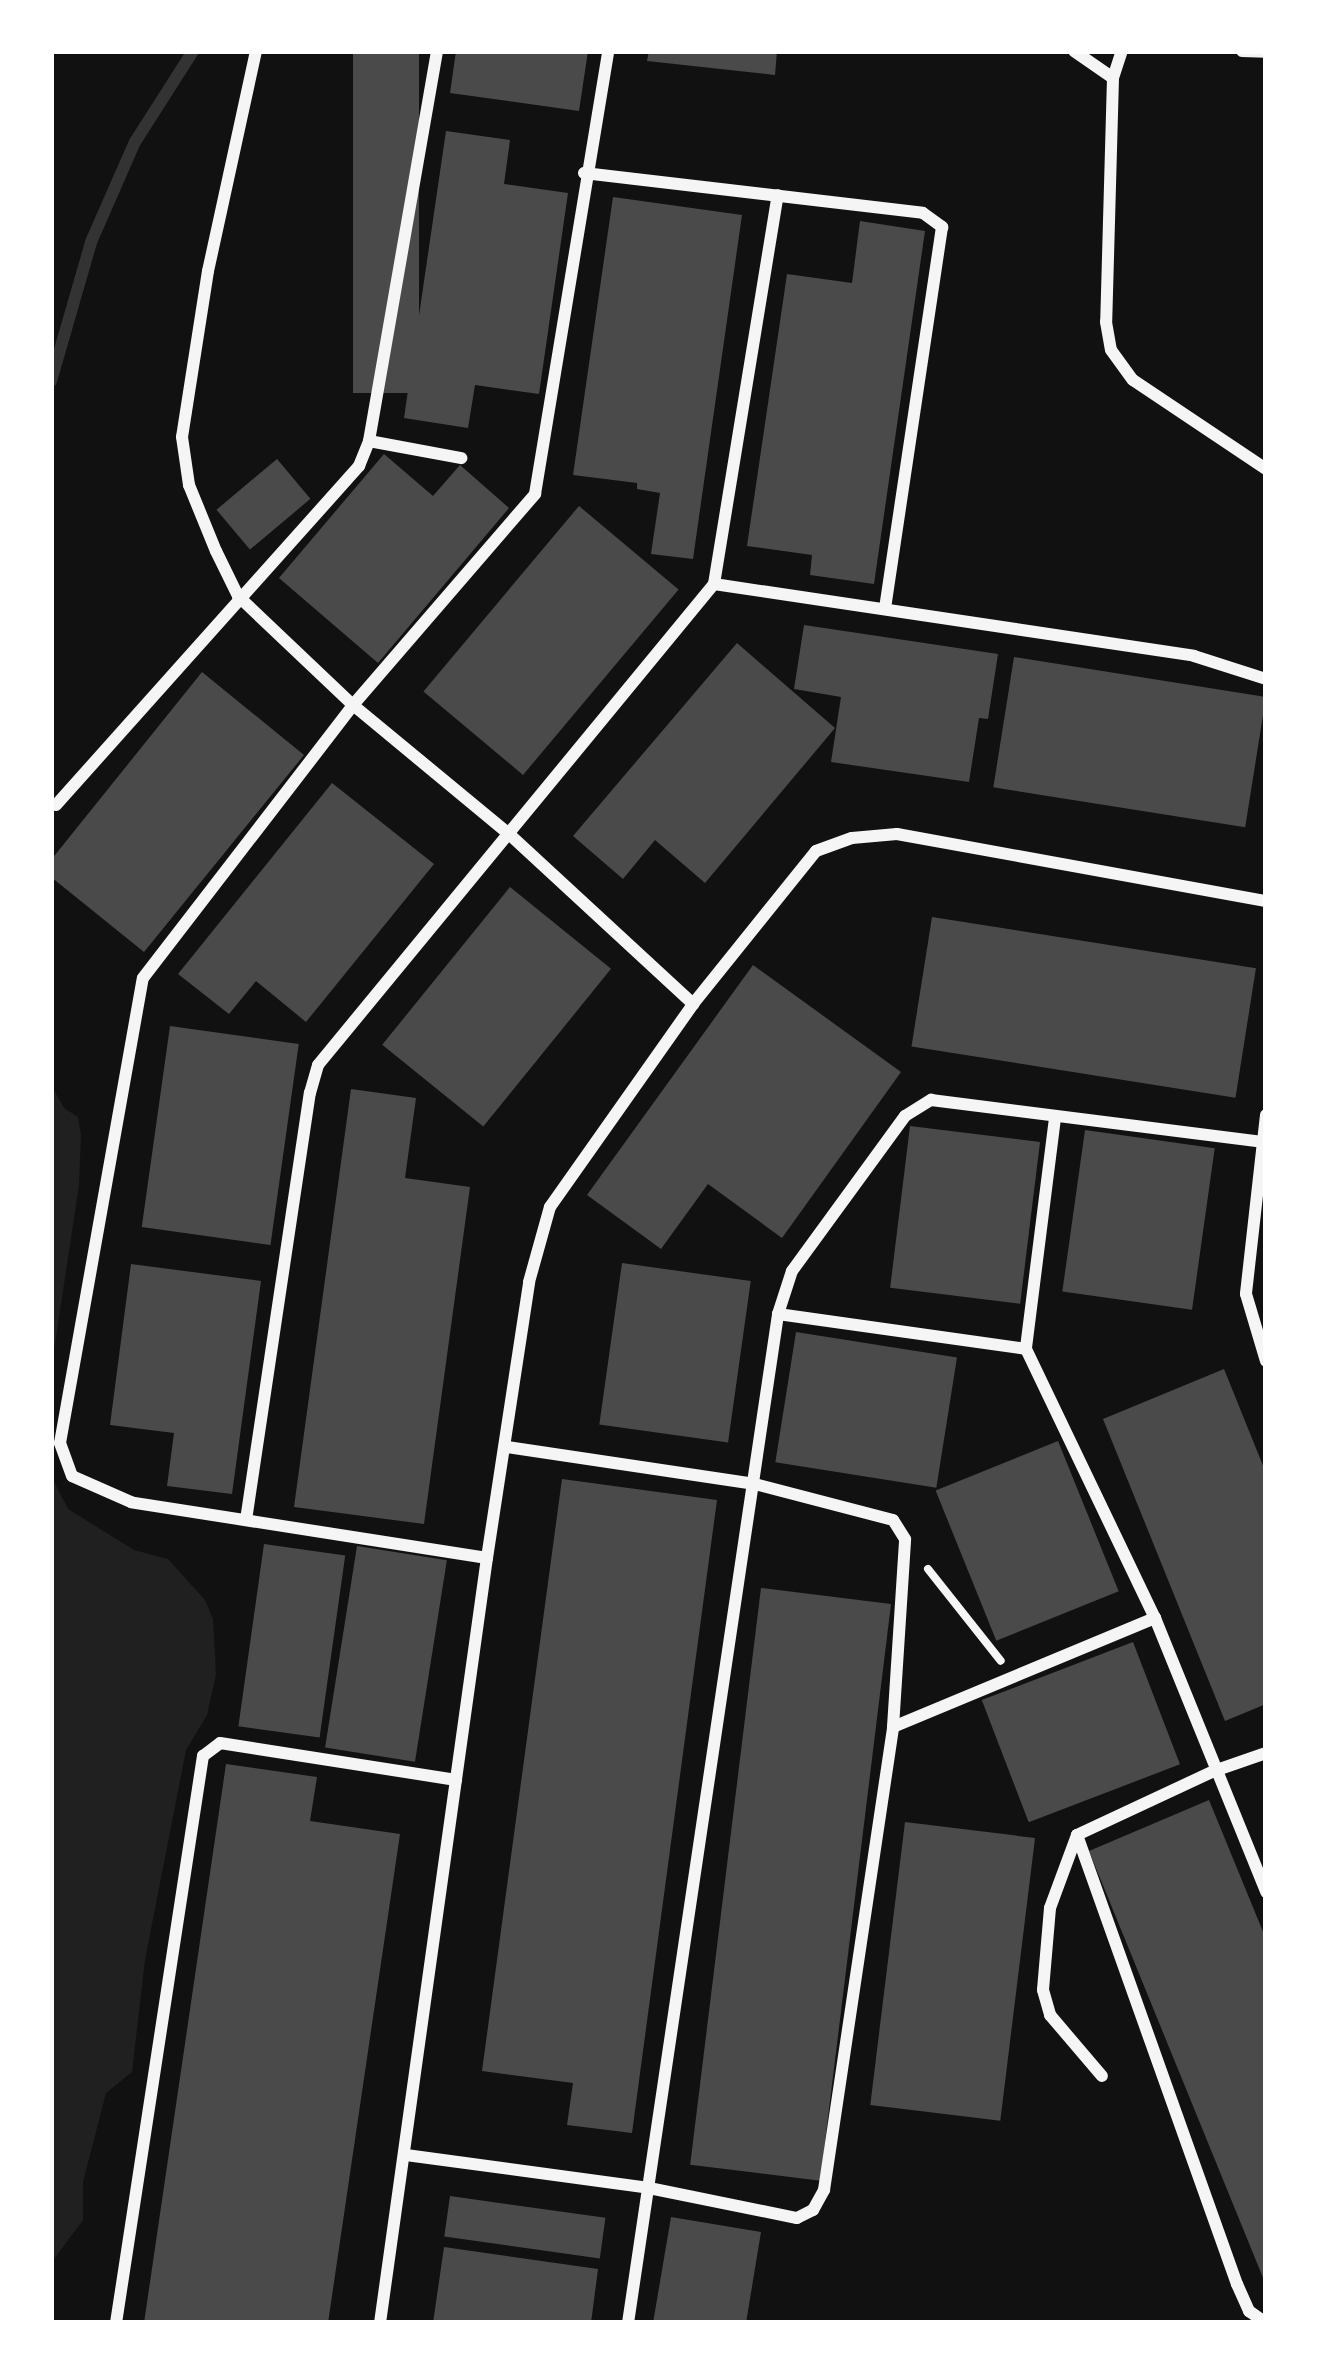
<!DOCTYPE html>
<style>
body{margin:0}
#map{position:relative;width:1317px;height:2374px;overflow:hidden;background:#111;font-family:"Sofia Sans Condensed",sans-serif}
div>[style]{position:absolute}
.green>*{inset:0;background:#202020}
.stream>*{height:12px;margin:-6px;padding:0 6px;transform-origin:6px;border-radius:6px;background:#333}
.building>*{inset:0;background:#4a4a4a;transform-origin:0 0}
.path>*{height:8px;margin:-4px;padding:0 4px;transform-origin:4px;border-radius:4px;background:#f5f5f5}
.minor>*{height:12px;margin:-6px;padding:0 6px;transform-origin:6px;border-radius:6px;background:#f5f5f5}
span{translate:-50% -50%;white-space:nowrap;text-align:center;line-height:1.15;-webkit-text-stroke:10px #fff;paint-order:stroke}
.frame{position:absolute;inset:0;border:54px solid #fff;pointer-events:none}
</style>
<div id="map">
<div class="green">
<i style="clip-path:polygon(51px 1085px,64px 1108px,78px 1117px,81px 1135px,79px 1185px,51px 1370px)"></i>
<i style="clip-path:polygon(51px 1476px,68px 1509px,134px 1550px,168px 1559px,205px 1600px,213px 1619px,216px 1674px,207px 1715px,186px 1750px,145px 1960px,132px 2072px,106px 2093px,83px 2182px,83px 2220px,51px 2263px)"></i>
</div>
<div class="stream">
<i style="left:51px;top:381px;width:145px;rotate:-73.9deg"></i>
<i style="left:91px;top:242px;width:109px;rotate:-66.3deg"></i>
<i style="left:135px;top:142px;width:108px;rotate:-57.5deg"></i>
</div>
<div class="building">
<i style="left:353px;top:51px;width:66px;height:342px"></i>
<i style="clip-path:polygon(456px 51px,588px 51px,579px 111px,450px 93px)"></i>
<i style="clip-path:polygon(649px 51px,777px 51px,775px 75px,647px 61px)"></i>
<i style="clip-path:polygon(446px 131px,510px 140px,504px 184px,568px 193px,539px 394px,475px 385px,468px 428px,404px 418px)"></i>
<i style="clip-path:polygon(613px 197px,742px 215px,693px 559px,651px 554px,660px 493px,637px 489px,637px 483px,573px 475px)"></i>
<i style="clip-path:polygon(860px 221px,925px 231px,874px 584px,810px 575px,812px 555px,747px 546px,787px 274px,852px 283px)"></i>
<i style="clip-path:polygon(384px 454px,433px 496px,460px 465px,509px 508px,378px 663px,279px 578px)"></i>
<i style="left:277px;top:459px;width:52px;height:79px;rotate:50deg"></i>
<i style="left:579px;top:506px;width:130px;height:242px;rotate:40deg"></i>
<i style="clip-path:polygon(804px 625px,998px 654px,988px 719px,979px 718px,969px 782px,831px 762px,841px 697px,794px 689px)"></i>
<i style="clip-path:polygon(737px 643px,835px 728px,705px 883px,655px 840px,623px 879px,573px 836px)"></i>
<i style="left:1014px;top:657px;width:255px;height:132px;rotate:9deg"></i>
<i style="clip-path:polygon(202px 672px,304px 755px,144px 952px,51px 877px,51px 860px)"></i>
<i style="clip-path:polygon(332px 783px,434px 864px,306px 1022px,256px 981px,229px 1014px,178px 974px)"></i>
<i style="left:510px;top:887px;width:130px;height:203px;rotate:39deg"></i>
<i style="left:932px;top:917px;width:328px;height:131px;rotate:9deg"></i>
<i style="clip-path:polygon(753px 965px,901px 1072px,782px 1238px,708px 1184px,661px 1249px,587px 1195px)"></i>
<i style="left:170px;top:1026px;width:130px;height:203px;rotate:8deg"></i>
<i style="clip-path:polygon(351px 1089px,416px 1098px,405px 1178px,470px 1187px,424px 1524px,294px 1507px)"></i>
<i style="left:910px;top:1126px;width:131px;height:163px;rotate:7deg"></i>
<i style="left:1085px;top:1130px;width:131px;height:163px;rotate:8deg"></i>
<i style="left:622px;top:1263px;width:130px;height:163px;rotate:8deg"></i>
<i style="clip-path:polygon(131px 1264px,261px 1281px,232px 1494px,167px 1486px,174px 1433px,110px 1425px)"></i>
<i style="left:796px;top:1332px;width:163px;height:132px;rotate:9deg"></i>
<i style="clip-path:polygon(1224px 1369px,1266px 1473px,1266px 1704px,1225px 1721px,1103px 1419px)"></i>
<i style="left:1058px;top:1441px;width:162px;height:132px;rotate:68deg"></i>
<i style="clip-path:polygon(562px 1479px,717px 1500px,632px 2133px,567px 2125px,573px 2083px,482px 2071px)"></i>
<i style="left:264px;top:1544px;width:82px;height:184px;rotate:8deg"></i>
<i style="left:357px;top:1546px;width:91px;height:204px;rotate:9deg"></i>
<i style="left:761px;top:1588px;width:131px;height:581px;rotate:7deg"></i>
<i style="left:1133px;top:1642px;width:131px;height:162px;rotate:69deg"></i>
<i style="clip-path:polygon(226px 1764px,317px 1777px,310px 1821px,400px 1834px,328px 2323px,144px 2323px)"></i>
<i style="clip-path:polygon(1209px 1800px,1266px 1939px,1266px 2285px,1089px 1851px)"></i>
<i style="left:905px;top:1822px;width:131px;height:285px;rotate:7deg"></i>
<i style="left:450px;top:2196px;width:157px;height:41px;rotate:8deg"></i>
<i style="clip-path:polygon(671px 2217px,761px 2232px,746px 2323px,653px 2323px)"></i>
<i style="clip-path:polygon(444px 2247px,598px 2269px,591px 2323px,433px 2323px)"></i>
</div>
<div class="path">
<i style="left:928px;top:1569px;width:117px;rotate:51.6deg"></i>
</div>
<div class="minor">
<i style="left:256px;top:51px;width:225px;rotate:102.3deg"></i>
<i style="left:208px;top:271px;width:168px;rotate:98.9deg"></i>
<i style="left:182px;top:437px;width:49px;rotate:81.7deg"></i>
<i style="left:189px;top:485px;width:71px;rotate:67.8deg"></i>
<i style="left:216px;top:551px;width:50px;rotate:63.9deg"></i>
<i style="left:238px;top:596px;width:158px;rotate:43.5deg"></i>
<i style="left:353px;top:705px;width:202px;rotate:39.6deg"></i>
<i style="left:509px;top:834px;width:251px;rotate:42.7deg"></i>
<i style="left:1074px;top:51px;width:47px;rotate:34.7deg"></i>
<i style="left:1113px;top:78px;width:244px;rotate:91.6deg"></i>
<i style="left:1106px;top:322px;width:28px;rotate:80deg"></i>
<i style="left:1111px;top:350px;width:37px;rotate:54deg"></i>
<i style="left:1133px;top:380px;width:160px;rotate:33.8deg"></i>
<i style="left:1242px;top:51px;width:24px;rotate:2deg"></i>
<i style="left:1113px;top:78px;width:28px;rotate:-72deg"></i>
<i style="left:584px;top:173px;width:341px;rotate:6.7deg"></i>
<i style="left:923px;top:213px;width:24px;rotate:36deg"></i>
<i style="left:942px;top:227px;width:386px;rotate:98.5deg"></i>
<i style="left:369px;top:441px;width:94px;rotate:10.5deg"></i>
<i style="left:714px;top:584px;width:394px;rotate:-80.7deg"></i>
<i style="left:56px;top:805px;width:455px;rotate:-48.2deg"></i>
<i style="left:359px;top:466px;width:27px;rotate:-68deg"></i>
<i style="left:369px;top:441px;width:396px;rotate:-80.1deg"></i>
<i style="left:1266px;top:1115px;width:180px;rotate:96.4deg"></i>
<i style="left:1246px;top:1294px;width:70px;rotate:73.4deg"></i>
<i style="left:1055px;top:1118px;width:233px;rotate:97.2deg"></i>
<i style="left:1026px;top:1349px;width:298px;rotate:64.4deg"></i>
<i style="left:1155px;top:1618px;width:296px;rotate:67.9deg"></i>
<i style="left:778px;top:1314px;width:250px;rotate:8deg"></i>
<i style="left:246px;top:1520px;width:432px;rotate:-81.5deg"></i>
<i style="left:310px;top:1093px;width:29px;rotate:-74deg"></i>
<i style="left:318px;top:1065px;width:623px;rotate:-50.54deg"></i>
<i style="left:714px;top:584px;width:485px;rotate:8.5deg"></i>
<i style="left:1194px;top:656px;width:76px;rotate:17.7deg"></i>
<i style="left:487px;top:1558px;width:360px;rotate:-171.1deg"></i>
<i style="left:131px;top:1502px;width:64px;rotate:-156.2deg"></i>
<i style="left:72px;top:1476px;width:35px;rotate:-110deg"></i>
<i style="left:60px;top:1443px;width:472px;rotate:-79.9deg"></i>
<i style="left:143px;top:978px;width:344px;rotate:-52.4deg"></i>
<i style="left:353px;top:705px;width:279px;rotate:-49.2deg"></i>
<i style="left:535px;top:494px;width:449px;rotate:-80.6deg"></i>
<i style="left:893px;top:1727px;width:284px;rotate:-22.6deg"></i>
<i style="left:1266px;top:1753px;width:55px;rotate:160.9deg"></i>
<i style="left:1214px;top:1771px;width:151px;rotate:155deg"></i>
<i style="left:1077px;top:1835px;width:477px;rotate:70.4deg"></i>
<i style="left:1237px;top:2284px;width:30px;rotate:66deg"></i>
<i style="left:1249px;top:2311px;width:21px;rotate:35deg"></i>
<i style="left:1077px;top:1835px;width:78px;rotate:110.3deg"></i>
<i style="left:1050px;top:1908px;width:82px;rotate:94.9deg"></i>
<i style="left:1043px;top:1990px;width:26px;rotate:74deg"></i>
<i style="left:1050px;top:2015px;width:80px;rotate:49.6deg"></i>
<i style="left:406px;top:2155px;width:245px;rotate:7.7deg"></i>
<i style="left:649px;top:2188px;width:151px;rotate:11.5deg"></i>
<i style="left:797px;top:2218px;width:18px;rotate:-27deg"></i>
<i style="left:813px;top:2210px;width:23px;rotate:-61deg"></i>
<i style="left:824px;top:2190px;width:468px;rotate:-81.5deg"></i>
<i style="left:893px;top:1727px;width:188px;rotate:-86.3deg"></i>
<i style="left:905px;top:1539px;width:22px;rotate:-122deg"></i>
<i style="left:893px;top:1520px;width:143px;rotate:-165.4deg"></i>
<i style="left:755px;top:1484px;width:251px;rotate:-171.5deg"></i>
<i style="left:116px;top:2323px;width:574px;rotate:-81.28deg"></i>
<i style="left:203px;top:1756px;width:21px;rotate:-37deg"></i>
<i style="left:220px;top:1743px;width:239px;rotate:8.9deg"></i>
<i style="left:380px;top:2323px;width:772px;rotate:-82.04deg"></i>
<i style="left:487px;top:1558px;width:279px;rotate:-81.3deg"></i>
<i style="left:529px;top:1282px;width:78px;rotate:-74.4deg"></i>
<i style="left:550px;top:1207px;width:248px;rotate:-54.8deg"></i>
<i style="left:693px;top:1004px;width:196px;rotate:-51.2deg"></i>
<i style="left:816px;top:851px;width:38px;rotate:-20deg"></i>
<i style="left:852px;top:838px;width:45px;rotate:-5.1deg"></i>
<i style="left:897px;top:834px;width:375px;rotate:10.3deg"></i>
<i style="left:628px;top:2323px;width:1020px;rotate:-81.54deg"></i>
<i style="left:778px;top:1314px;width:45px;rotate:-72deg"></i>
<i style="left:792px;top:1271px;width:192px;rotate:-53.9deg"></i>
<i style="left:905px;top:1116px;width:31px;rotate:-32deg"></i>
<i style="left:931px;top:1100px;width:334px;rotate:7.2deg"></i>
</div>
<div class="frame"></div>
</div>
